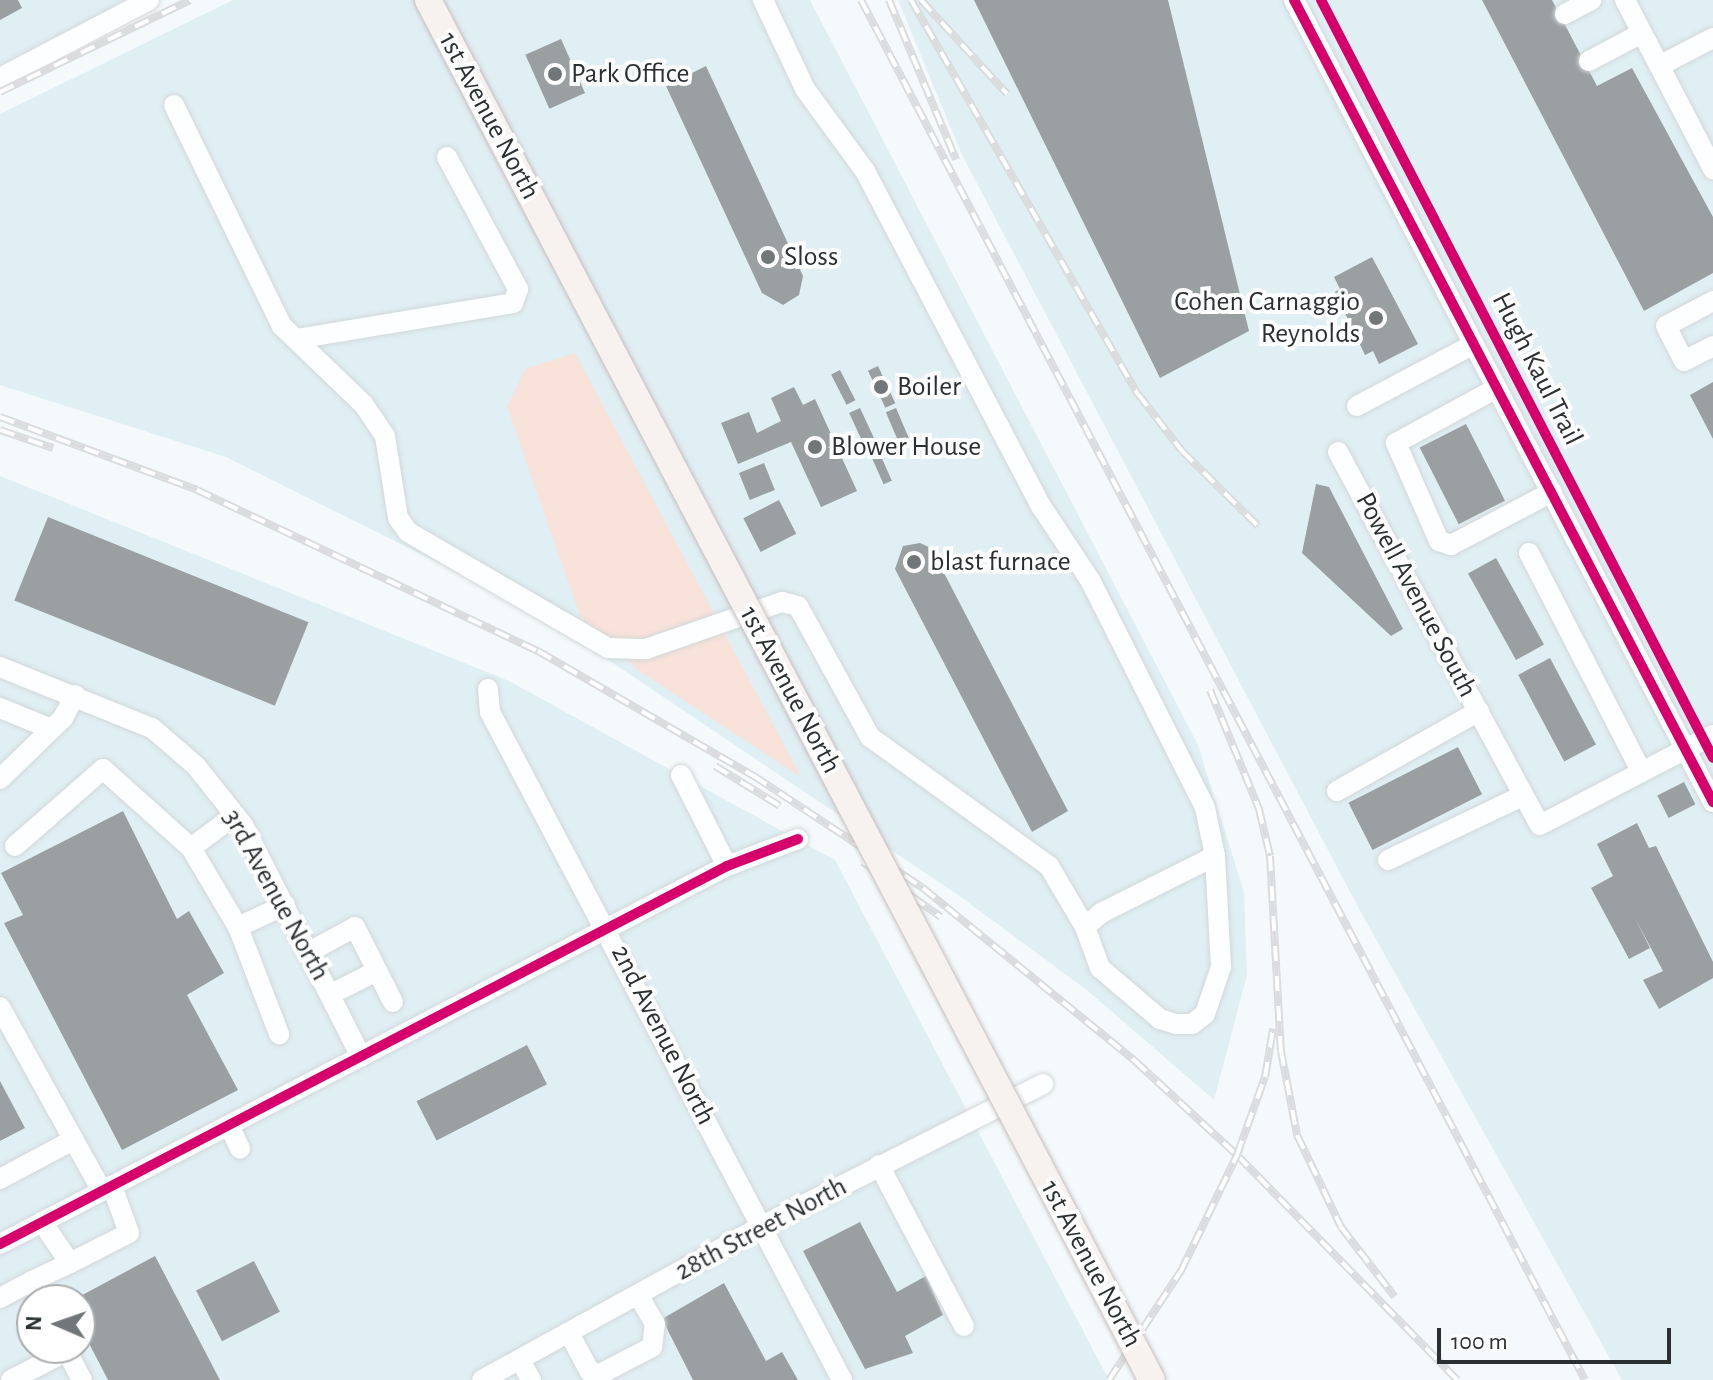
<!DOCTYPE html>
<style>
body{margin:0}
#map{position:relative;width:1713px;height:1380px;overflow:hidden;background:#f4fafc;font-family:"Alegreya Sans",sans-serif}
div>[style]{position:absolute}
.built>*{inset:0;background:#e0eff4}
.green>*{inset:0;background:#f8e2d9}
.building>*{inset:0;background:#9a9fa1;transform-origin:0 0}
.roads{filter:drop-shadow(0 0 2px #d2d7d9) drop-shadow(0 0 2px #d2d7d9)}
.minor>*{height:20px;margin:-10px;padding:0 10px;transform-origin:10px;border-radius:10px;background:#fdfeff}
.rail>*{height:8px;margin-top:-4px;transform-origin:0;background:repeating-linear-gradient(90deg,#fff 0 15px,#dadcdd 0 30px);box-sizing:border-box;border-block:2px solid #dadcdd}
.bridges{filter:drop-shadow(0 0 2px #c5bfbd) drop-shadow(0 0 2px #c5bfbd)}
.major-bridge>*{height:26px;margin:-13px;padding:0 13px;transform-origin:13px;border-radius:13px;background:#f7f2f0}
.cycleway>*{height:10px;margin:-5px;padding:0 5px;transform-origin:5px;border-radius:5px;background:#d6006c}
.dots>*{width:22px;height:22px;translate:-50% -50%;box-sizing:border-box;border:4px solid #fff;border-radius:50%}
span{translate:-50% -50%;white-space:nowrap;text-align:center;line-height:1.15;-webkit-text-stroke:8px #fff;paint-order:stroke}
.poi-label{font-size:28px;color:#2a2f31}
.left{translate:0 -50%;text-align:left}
.right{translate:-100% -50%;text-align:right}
.street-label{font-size:28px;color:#2a2f31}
.north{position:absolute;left:16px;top:1284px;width:80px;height:80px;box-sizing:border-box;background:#fff;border:2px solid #aaacad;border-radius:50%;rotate:272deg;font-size:22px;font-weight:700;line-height:32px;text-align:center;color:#2a2f31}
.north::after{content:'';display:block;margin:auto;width:28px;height:36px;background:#717678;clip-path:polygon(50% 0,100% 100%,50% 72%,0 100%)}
.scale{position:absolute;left:1437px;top:1328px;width:234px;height:36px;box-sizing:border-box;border:4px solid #2a2f31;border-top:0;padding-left:10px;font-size:24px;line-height:28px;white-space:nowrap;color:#2a2f31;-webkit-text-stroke:6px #fff;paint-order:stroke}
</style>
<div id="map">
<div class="built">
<i style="clip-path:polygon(0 0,126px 0,0 66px)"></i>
<i style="clip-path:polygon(233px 0,810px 0,1198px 745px,1244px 892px,1247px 975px,1214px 1100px,1088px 991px,958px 895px,537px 612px,226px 457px,0 385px,0 114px)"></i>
<i style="clip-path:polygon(898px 0,1713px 0,1713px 1380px,1622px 1380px,1358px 907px,962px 155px)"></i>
<i style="clip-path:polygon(evenodd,0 476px,509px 681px,835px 860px,1109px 1380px,0 1380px,0 476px,32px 1300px,80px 1300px,80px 1348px,32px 1348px,32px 1300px)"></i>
</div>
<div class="green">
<i style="clip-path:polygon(575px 353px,801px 777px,638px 670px,580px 616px,507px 407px,525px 369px)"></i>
</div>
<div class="building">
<i style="clip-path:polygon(0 0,18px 0,22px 8px,0 20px)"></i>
<i style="clip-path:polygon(974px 0,1168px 0,1249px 331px,1160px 378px)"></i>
<i style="clip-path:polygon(1482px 0,1552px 0,1597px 86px,1632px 68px,1713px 217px,1713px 273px,1644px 311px)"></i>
<i style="left:561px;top:39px;width:59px;height:39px;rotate:66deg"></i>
<i style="clip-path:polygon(706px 66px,803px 276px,799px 295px,783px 305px,762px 293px,666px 86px)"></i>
<i style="clip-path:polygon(1372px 257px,1418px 344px,1379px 364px,1373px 351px,1365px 355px,1335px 292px,1340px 289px,1334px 277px)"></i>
<i style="left:878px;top:366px;width:41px;height:11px;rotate:65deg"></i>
<i style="left:840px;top:370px;width:34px;height:10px;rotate:63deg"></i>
<i style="clip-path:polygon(1713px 382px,1713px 439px,1690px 395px)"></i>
<i style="clip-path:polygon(794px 387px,803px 405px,815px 399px,857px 491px,821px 507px,791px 442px,738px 464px,721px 423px,749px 412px,757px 433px,781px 421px,771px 398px)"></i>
<i style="left:860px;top:408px;width:35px;height:12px;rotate:65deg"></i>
<i style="left:896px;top:408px;width:40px;height:11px;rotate:67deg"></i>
<i style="left:1466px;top:424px;width:86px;height:52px;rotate:63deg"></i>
<i style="left:876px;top:445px;width:39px;height:9px;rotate:66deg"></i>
<i style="left:764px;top:463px;width:29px;height:27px;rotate:68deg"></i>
<i style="clip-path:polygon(1316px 484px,1329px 487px,1403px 629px,1391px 636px,1302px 553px)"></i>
<i style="left:779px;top:500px;width:38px;height:40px;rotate:63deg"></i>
<i style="left:48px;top:517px;width:281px;height:90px;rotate:22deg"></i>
<i style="clip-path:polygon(920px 543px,931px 548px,1068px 811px,1032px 832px,895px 569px,903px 546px)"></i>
<i style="left:1496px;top:558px;width:99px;height:32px;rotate:61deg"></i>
<i style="left:1550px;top:658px;width:98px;height:36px;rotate:62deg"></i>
<i style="left:1458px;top:747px;width:53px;height:123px;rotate:63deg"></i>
<i style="left:1684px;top:782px;width:25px;height:30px;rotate:63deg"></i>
<i style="clip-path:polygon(123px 811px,177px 919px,189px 911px,224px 973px,187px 995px,238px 1090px,122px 1150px,4px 923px,23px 915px,1px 873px)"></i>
<i style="clip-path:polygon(1637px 823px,1649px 848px,1656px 846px,1713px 962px,1713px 978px,1659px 1009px,1643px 980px,1663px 971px,1635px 918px,1650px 948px,1629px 959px,1591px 888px,1613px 876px,1597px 844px)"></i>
<i style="left:527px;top:1045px;width:44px;height:124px;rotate:63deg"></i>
<i style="clip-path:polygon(0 1081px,25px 1128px,0 1141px)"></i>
<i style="clip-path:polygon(860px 1222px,897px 1292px,926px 1276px,943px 1315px,905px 1336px,913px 1353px,865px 1369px,803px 1251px)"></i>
<i style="clip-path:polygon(155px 1256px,220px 1380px,108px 1380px,80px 1326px,80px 1300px,73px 1300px)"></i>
<i style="left:254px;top:1261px;width:57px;height:65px;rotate:63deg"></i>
<i style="clip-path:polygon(724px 1283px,766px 1361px,782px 1352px,798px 1380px,693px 1380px,662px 1319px)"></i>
</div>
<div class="roads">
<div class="minor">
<i style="left:763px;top:0;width:98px;rotate:64.7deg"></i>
<i style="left:805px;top:89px;width:102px;rotate:53.8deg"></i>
<i style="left:865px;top:171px;width:378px;rotate:62.3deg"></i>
<i style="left:1041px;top:506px;width:89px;rotate:56.5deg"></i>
<i style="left:1090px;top:580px;width:255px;rotate:63.2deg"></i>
<i style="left:1205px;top:808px;width:49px;rotate:78.2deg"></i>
<i style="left:1215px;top:856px;width:111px;rotate:86.9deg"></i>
<i style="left:1221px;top:967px;width:50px;rotate:108.8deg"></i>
<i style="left:1205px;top:1014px;width:16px;rotate:142deg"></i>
<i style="left:1192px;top:1024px;width:16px;rotate:180deg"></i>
<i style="left:1176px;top:1024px;width:17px;rotate:-163deg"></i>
<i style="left:1160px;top:1019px;width:79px;rotate:-139.6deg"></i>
<i style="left:1100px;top:968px;width:44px;rotate:-110.1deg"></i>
<i style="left:1085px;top:927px;width:21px;rotate:-41deg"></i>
<i style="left:1101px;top:913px;width:127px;rotate:-26.6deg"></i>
<i style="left:1294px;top:0;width:905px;rotate:62.42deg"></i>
<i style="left:1625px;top:0;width:191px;rotate:62.5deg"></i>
<i style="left:1565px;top:14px;width:30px;rotate:-28deg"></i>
<i style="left:1589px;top:61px;width:60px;rotate:-27.8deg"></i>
<i style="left:1659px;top:66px;width:61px;rotate:-27.4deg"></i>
<i style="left:0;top:78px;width:168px;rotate:-27.6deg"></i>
<i style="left:174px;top:105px;width:246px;rotate:64deg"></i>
<i style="left:282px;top:326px;width:114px;rotate:43.9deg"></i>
<i style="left:364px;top:405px;width:37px;rotate:56deg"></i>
<i style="left:385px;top:436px;width:83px;rotate:81deg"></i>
<i style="left:398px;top:518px;width:17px;rotate:54deg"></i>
<i style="left:408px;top:532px;width:231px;rotate:30.1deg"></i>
<i style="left:608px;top:648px;width:38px;rotate:2deg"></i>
<i style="left:646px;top:649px;width:144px;rotate:-19.1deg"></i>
<i style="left:782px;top:602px;width:16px;rotate:14deg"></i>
<i style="left:798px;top:606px;width:149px;rotate:61.2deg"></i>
<i style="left:870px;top:737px;width:221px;rotate:35.8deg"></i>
<i style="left:1049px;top:866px;width:71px;rotate:59.5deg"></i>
<i style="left:1713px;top:301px;width:53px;rotate:152deg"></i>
<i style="left:1666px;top:326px;width:39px;rotate:63deg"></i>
<i style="left:1684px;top:361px;width:33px;rotate:-27deg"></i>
<i style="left:296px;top:339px;width:220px;rotate:-9.4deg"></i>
<i style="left:513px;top:303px;width:15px;rotate:-70deg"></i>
<i style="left:518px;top:289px;width:150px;rotate:-118.3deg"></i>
<i style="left:1497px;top:388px;width:115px;rotate:151.4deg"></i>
<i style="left:1396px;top:443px;width:107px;rotate:66.3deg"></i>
<i style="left:1439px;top:541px;width:13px;rotate:18deg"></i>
<i style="left:1451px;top:545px;width:114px;rotate:-27.7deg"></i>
<i style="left:1357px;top:406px;width:132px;rotate:-27.9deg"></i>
<i style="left:1338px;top:452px;width:424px;rotate:61.6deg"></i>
<i style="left:1540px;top:825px;width:195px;rotate:-27.5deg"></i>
<i style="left:1529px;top:553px;width:245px;rotate:62.8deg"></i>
<i style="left:0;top:667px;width:164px;rotate:21.9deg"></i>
<i style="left:152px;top:728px;width:58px;rotate:40.8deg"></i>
<i style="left:196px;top:766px;width:75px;rotate:51.5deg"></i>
<i style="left:243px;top:825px;width:260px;rotate:63deg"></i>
<i style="left:488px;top:689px;width:23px;rotate:85deg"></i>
<i style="left:490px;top:712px;width:755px;rotate:62.21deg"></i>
<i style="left:0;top:708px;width:53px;rotate:22.2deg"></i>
<i style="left:681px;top:775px;width:102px;rotate:63.2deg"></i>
<i style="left:0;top:779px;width:88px;rotate:-44.1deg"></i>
<i style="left:63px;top:718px;width:26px;rotate:-62deg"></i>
<i style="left:1337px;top:791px;width:163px;rotate:-29.4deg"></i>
<i style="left:15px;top:846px;width:117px;rotate:-41.2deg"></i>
<i style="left:103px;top:769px;width:118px;rotate:41.9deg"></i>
<i style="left:191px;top:848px;width:92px;rotate:59.3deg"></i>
<i style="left:238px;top:927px;width:115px;rotate:69deg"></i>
<i style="left:191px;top:848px;width:55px;rotate:-36.9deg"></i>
<i style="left:1388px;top:860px;width:146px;rotate:-25.5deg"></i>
<i style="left:238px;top:927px;width:52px;rotate:-25.1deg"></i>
<i style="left:309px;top:952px;width:52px;rotate:-28.5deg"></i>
<i style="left:355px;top:927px;width:84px;rotate:63.1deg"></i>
<i style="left:331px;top:994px;width:51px;rotate:-26.6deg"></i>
<i style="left:0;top:1007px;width:210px;rotate:61deg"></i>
<i style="left:229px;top:1125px;width:26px;rotate:65deg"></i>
<i style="left:879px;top:1165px;width:182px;rotate:62.2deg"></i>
<i style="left:0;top:1179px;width:83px;rotate:-28.1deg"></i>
<i style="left:0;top:1244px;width:819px;rotate:-27.47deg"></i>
<i style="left:727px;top:866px;width:76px;rotate:-20.8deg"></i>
<i style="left:70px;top:1263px;width:66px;rotate:-27deg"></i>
<i style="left:129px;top:1233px;width:50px;rotate:-109.9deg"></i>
<i style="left:32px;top:1281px;width:42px;rotate:-25.3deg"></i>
<i style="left:70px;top:1263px;width:50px;rotate:-124.3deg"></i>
<i style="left:0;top:1298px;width:36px;rotate:-28deg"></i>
<i style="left:32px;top:1281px;width:21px;rotate:65deg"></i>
<i style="left:569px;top:1333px;width:44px;rotate:61.7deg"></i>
<i style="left:590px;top:1372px;width:10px;rotate:11deg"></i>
<i style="left:600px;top:1374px;width:59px;rotate:-27.4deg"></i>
<i style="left:652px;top:1347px;width:23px;rotate:-83deg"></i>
<i style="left:655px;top:1324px;width:34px;rotate:-120deg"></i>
<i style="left:65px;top:1348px;width:36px;rotate:62deg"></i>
<i style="left:520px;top:1360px;width:23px;rotate:61deg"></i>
<i style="left:11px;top:1380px;width:63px;rotate:-27.4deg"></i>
<i style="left:482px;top:1380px;width:320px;rotate:-28.8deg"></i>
<i style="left:762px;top:1226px;width:315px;rotate:-26.8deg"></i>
</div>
</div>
<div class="rail">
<i style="left:861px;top:0;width:1558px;rotate:62.32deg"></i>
<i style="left:889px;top:0;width:173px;rotate:67.2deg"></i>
<i style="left:911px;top:0;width:455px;rotate:60.1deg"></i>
<i style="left:1138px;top:394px;width:72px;rotate:52.3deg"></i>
<i style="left:1182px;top:451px;width:107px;rotate:44.6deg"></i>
<i style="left:921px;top:0;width:127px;rotate:47.5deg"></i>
<i style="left:0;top:92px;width:211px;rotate:-25.8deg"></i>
<i style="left:0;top:417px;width:210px;rotate:20.3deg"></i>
<i style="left:197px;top:490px;width:377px;rotate:25.3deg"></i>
<i style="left:538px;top:651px;width:250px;rotate:30.1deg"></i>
<i style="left:754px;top:776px;width:203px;rotate:33.5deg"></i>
<i style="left:923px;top:888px;width:274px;rotate:39.2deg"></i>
<i style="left:1135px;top:1061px;width:139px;rotate:42.7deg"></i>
<i style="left:1237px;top:1155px;width:315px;rotate:45.6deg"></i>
<i style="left:0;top:430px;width:56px;rotate:18.8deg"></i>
<i style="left:1210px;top:690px;width:129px;rotate:67.6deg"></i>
<i style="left:1259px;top:809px;width:48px;rotate:76.8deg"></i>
<i style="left:1270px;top:856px;width:195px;rotate:86.8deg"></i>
<i style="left:1281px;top:1051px;width:86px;rotate:79.2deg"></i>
<i style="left:1297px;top:1135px;width:102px;rotate:64.4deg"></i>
<i style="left:1341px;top:1227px;width:88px;rotate:52.4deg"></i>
<i style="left:715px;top:766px;width:76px;rotate:31.6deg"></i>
<i style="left:863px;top:862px;width:95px;rotate:35.2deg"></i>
<i style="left:1109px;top:1380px;width:131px;rotate:-56.6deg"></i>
<i style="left:1181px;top:1271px;width:129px;rotate:-64.2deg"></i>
<i style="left:1237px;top:1155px;width:83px;rotate:-70.3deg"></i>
<i style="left:1265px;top:1077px;width:49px;rotate:-80.5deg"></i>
</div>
<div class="bridges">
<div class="major-bridge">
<i style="left:428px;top:0;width:1558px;rotate:62.32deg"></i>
</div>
</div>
<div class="cycleway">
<i style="left:1294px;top:0;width:905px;rotate:62.42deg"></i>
<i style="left:1321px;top:0;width:853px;rotate:62.65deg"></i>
<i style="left:0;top:1244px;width:819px;rotate:-27.47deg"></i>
<i style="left:727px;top:866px;width:76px;rotate:-20.8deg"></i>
</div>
<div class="dots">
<i style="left:555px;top:74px;background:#717678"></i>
<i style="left:768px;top:257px;background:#717678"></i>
<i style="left:1376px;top:318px;background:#717678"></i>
<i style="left:881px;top:387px;background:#717678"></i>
<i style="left:815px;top:447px;background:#717678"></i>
<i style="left:914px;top:562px;background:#717678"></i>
</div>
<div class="poi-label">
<span class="left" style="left:571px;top:74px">Park Office</span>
<span class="left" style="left:784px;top:257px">Sloss</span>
<span class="right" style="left:1360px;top:318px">Cohen Carnaggio<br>Reynolds</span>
<span class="left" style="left:897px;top:387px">Boiler</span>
<span class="left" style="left:831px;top:447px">Blower House</span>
<span class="left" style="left:930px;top:562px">blast furnace</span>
</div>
<div class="street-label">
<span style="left:489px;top:116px;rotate:62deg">1st Avenue North</span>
<span style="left:1537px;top:369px;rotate:63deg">Hugh Kaul Trail</span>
<span style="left:1416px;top:595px;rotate:62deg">Powell Avenue South</span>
<span style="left:790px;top:690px;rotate:62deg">1st Avenue North</span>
<span style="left:276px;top:895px;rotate:61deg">3rd Avenue North</span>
<span style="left:663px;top:1035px;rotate:63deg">2nd Avenue North</span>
<span style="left:761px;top:1229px;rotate:-28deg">28th Street North</span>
<span style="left:1091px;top:1264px;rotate:62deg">1st Avenue North</span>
</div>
<div class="north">N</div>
<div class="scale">100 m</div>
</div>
